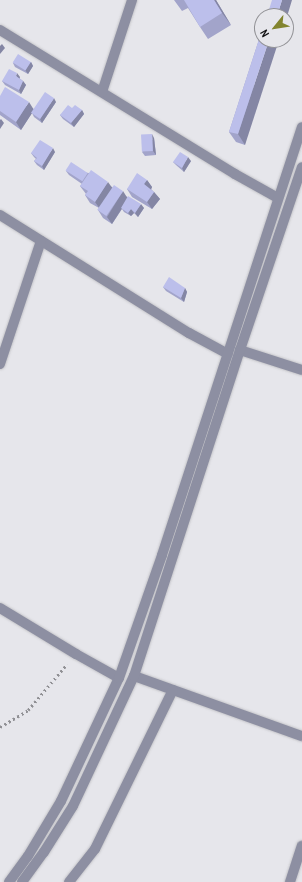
<!DOCTYPE html>
<style>
body{margin:0}
#map{position:relative;width:302px;height:882px;overflow:hidden;background:#e6e6eb;font-family:"Archivo Narrow",sans-serif}
div>[style]{position:absolute}
.path>*{height:2.5px;margin-top:-1.25px;transform-origin:0;background:repeating-linear-gradient(90deg,#909094 0 2px,transparent 0 5px)}
.roads{filter:drop-shadow(0 0 1px #c4c4c8) drop-shadow(0 0 1px #c4c4c8)}
.minor>*{height:10px;margin:-5px;padding:0 5px;transform-origin:5px;border-radius:5px;background:#8d8fa2}
.tertiary>*{height:10px;margin:-5px;padding:0 5px;transform-origin:5px;border-radius:5px;background:#8d8fa2}
.wall>*{inset:0;background:#a2a4ca}
.shaded-wall>*{inset:0;background:#8486a4}
.building>*{inset:0;background:#bcbfeb;transform-origin:0 0}
span{translate:-50% -50%;white-space:nowrap;text-align:center;line-height:1.15;-webkit-text-stroke:4px #e6e6eb;paint-order:stroke}
.north{position:absolute;left:254px;top:8px;width:40px;height:40px;box-sizing:border-box;background:#e6e6eb;border:1px solid #919195;border-radius:50%;rotate:240deg;font-size:11px;font-weight:700;line-height:16px;text-align:center;color:#111113}
.north::after{content:'';display:block;margin:auto;width:14px;height:18px;background:#82842e;clip-path:polygon(50% 0,100% 100%,50% 72%,0 100%)}
</style>
<div id="map">
<div class="path">
<i style="left:0;top:727px;width:33px;rotate:-31deg"></i>
<i style="left:28px;top:710px;width:60px;rotate:-49.7deg"></i>
</div>
<div class="roads">
<div class="minor">
<i style="left:0;top:30px;width:276px;rotate:31.5deg"></i>
<i style="left:235px;top:174px;width:49px;rotate:29.2deg"></i>
<i style="left:102px;top:92px;width:97px;rotate:-71.9deg"></i>
<i style="left:0;top:215px;width:223px;rotate:32deg"></i>
<i style="left:189px;top:333px;width:44px;rotate:28.3deg"></i>
<i style="left:240px;top:350px;width:65px;rotate:17.9deg"></i>
<i style="left:0;top:364px;width:130px;rotate:-71.6deg"></i>
<i style="left:0;top:608px;width:89px;rotate:31.2deg"></i>
<i style="left:76px;top:654px;width:49px;rotate:29.2deg"></i>
<i style="left:134px;top:676px;width:178px;rotate:19.7deg"></i>
<i style="left:69px;top:882px;width:42px;rotate:-51.8deg"></i>
<i style="left:95px;top:849px;width:177px;rotate:-63.9deg"></i>
<i style="left:290px;top:882px;width:38px;rotate:-72deg"></i>
</div>
<div class="tertiary">
<i style="left:9px;top:882px;width:32px;rotate:-54deg"></i>
<i style="left:28px;top:856px;width:64px;rotate:-59deg"></i>
<i style="left:61px;top:801px;width:136px;rotate:-64.8deg"></i>
<i style="left:119px;top:678px;width:130px;rotate:-70.7deg"></i>
<i style="left:162px;top:555px;width:450px;rotate:-71.9deg"></i>
<i style="left:22px;top:882px;width:37px;rotate:-54deg"></i>
<i style="left:44px;top:852px;width:54px;rotate:-57.8deg"></i>
<i style="left:73px;top:806px;width:144px;rotate:-64.9deg"></i>
<i style="left:134px;top:676px;width:343px;rotate:-72deg"></i>
<i style="left:240px;top:350px;width:193px;rotate:-71.3deg"></i>
</div>
</div>
<div class="wall">
<i style="clip-path:polygon(174px 0,216px 0,231px 25px,208px 39px,200px 27px,188px 8px,182px 11px)"></i>
<i style="clip-path:polygon(262px 30px,245px 145px,236px 142px,229px 132px)"></i>
<i style="clip-path:polygon(31px 62px,33px 66px,28px 74px,15px 67px,13px 63px)"></i>
<i style="clip-path:polygon(20px 77px,19px 78px,23px 81px,26px 85px,21px 94px,5px 85px,2px 81px)"></i>
<i style="clip-path:polygon(0 96px,34px 109px,56px 102px,42px 123px,34px 117px,32px 113px,21px 130px,0 115px)"></i>
<i style="clip-path:polygon(72px 108px,82px 110px,84px 114px,74px 127px,63px 119px,60px 115px)"></i>
<i style="clip-path:polygon(154px 138px,156px 155px,145px 156px,142px 152px)"></i>
<i style="clip-path:polygon(55px 152px,44px 170px,37px 165px,34px 161px,36px 159px,34px 157px,31px 153px)"></i>
<i style="clip-path:polygon(191px 161px,184px 172px,176px 165px,173px 162px)"></i>
<i style="clip-path:polygon(66px 171px,89px 173px,112px 187px,144px 208px,138px 217px,134px 213px,131px 216px,124px 212px,122px 209px,112px 224px,103px 218px,98px 210px,99px 208px,90px 203px,85px 195px,86px 194px,80px 186px,82px 184px,69px 175px)"></i>
<i style="clip-path:polygon(147px 180px,152px 187px,151px 189px,154px 192px,160px 199px,152px 209px,132px 197px,127px 189px)"></i>
<i style="clip-path:polygon(163px 287px,185px 288px,187px 292px,184px 302px,166px 291px)"></i>
</div>
<div class="shaded-wall">
<i style="clip-path:polygon(214px 0,216px 0,231px 25px,222px 13px)"></i>
<i style="clip-path:polygon(282px 0,292px 0,286px 20px,286px 16px,277px 16px)"></i>
<i style="clip-path:polygon(269px 40px,279px 40px,245px 145px,238px 134px)"></i>
<i style="clip-path:polygon(2px 44px,5px 48px,0 54px,0 46px)"></i>
<i style="clip-path:polygon(31px 62px,33px 66px,28px 74px,25px 70px)"></i>
<i style="clip-path:polygon(17px 73px,20px 77px,19px 80px,16px 76px)"></i>
<i style="clip-path:polygon(23px 81px,26px 85px,21px 94px,19px 90px)"></i>
<i style="clip-path:polygon(54px 98px,56px 102px,42px 123px,40px 119px)"></i>
<i style="clip-path:polygon(29px 102px,34px 110px,21px 130px,16px 122px)"></i>
<i style="clip-path:polygon(82px 110px,84px 114px,74px 127px,71px 123px)"></i>
<i style="clip-path:polygon(1px 119px,4px 123px,0 129px,0 120px)"></i>
<i style="clip-path:polygon(152px 134px,154px 138px,156px 155px,153px 151px)"></i>
<i style="clip-path:polygon(53px 148px,55px 152px,44px 170px,42px 166px)"></i>
<i style="clip-path:polygon(188px 157px,191px 161px,184px 172px,182px 168px)"></i>
<i style="clip-path:polygon(147px 180px,152px 187px,150px 192px,144px 184px)"></i>
<i style="clip-path:polygon(108px 182px,113px 189px,100px 209px,95px 202px)"></i>
<i style="clip-path:polygon(123px 191px,128px 199px,112px 224px,107px 217px)"></i>
<i style="clip-path:polygon(154px 192px,160px 199px,152px 209px,147px 202px)"></i>
<i style="clip-path:polygon(141px 204px,144px 208px,138px 217px,135px 213px)"></i>
<i style="clip-path:polygon(131px 209px,134px 213px,131px 216px,128px 213px)"></i>
<i style="clip-path:polygon(185px 288px,187px 292px,184px 302px,181px 298px)"></i>
</div>
<div class="building">
<i style="clip-path:polygon(184px 0,214px 0,222px 13px,200px 27px)"></i>
<i style="clip-path:polygon(272px 0,282px 0,277px 16px,267px 16px)"></i>
<i style="clip-path:polygon(262px 30px,262px 40px,269px 40px,238px 134px,229px 132px)"></i>
<i style="left:18px;top:54px;width:15px;height:10px;rotate:32deg"></i>
<i style="clip-path:polygon(9px 69px,17px 73px,16px 76px,23px 81px,19px 90px,2px 81px)"></i>
<i style="clip-path:polygon(5px 87px,29px 102px,16px 122px,0 111px,0 96px)"></i>
<i style="left:45px;top:92px;width:11px;height:25px;rotate:34deg"></i>
<i style="clip-path:polygon(68px 105px,72px 108px,75px 105px,82px 110px,71px 123px,60px 115px)"></i>
<i style="left:152px;top:134px;width:17px;height:11px;rotate:87deg"></i>
<i style="clip-path:polygon(40px 140px,53px 148px,42px 166px,34px 161px,37px 158px,31px 153px)"></i>
<i style="clip-path:polygon(180px 152px,188px 157px,182px 168px,173px 162px)"></i>
<i style="left:71px;top:162px;width:20px;height:10px;rotate:33deg"></i>
<i style="clip-path:polygon(91px 170px,108px 182px,95px 202px,85px 195px,88px 191px,80px 186px)"></i>
<i style="clip-path:polygon(137px 173px,147px 180px,144px 184px,154px 192px,147px 202px,127px 189px)"></i>
<i style="left:114px;top:185px;width:11px;height:30px;rotate:34deg"></i>
<i style="clip-path:polygon(128px 196px,141px 204px,135px 213px,131px 209px,128px 213px,121px 208px)"></i>
<i style="clip-path:polygon(169px 277px,185px 288px,181px 298px,163px 287px)"></i>
</div>
<div class="north">N</div>
</div>
